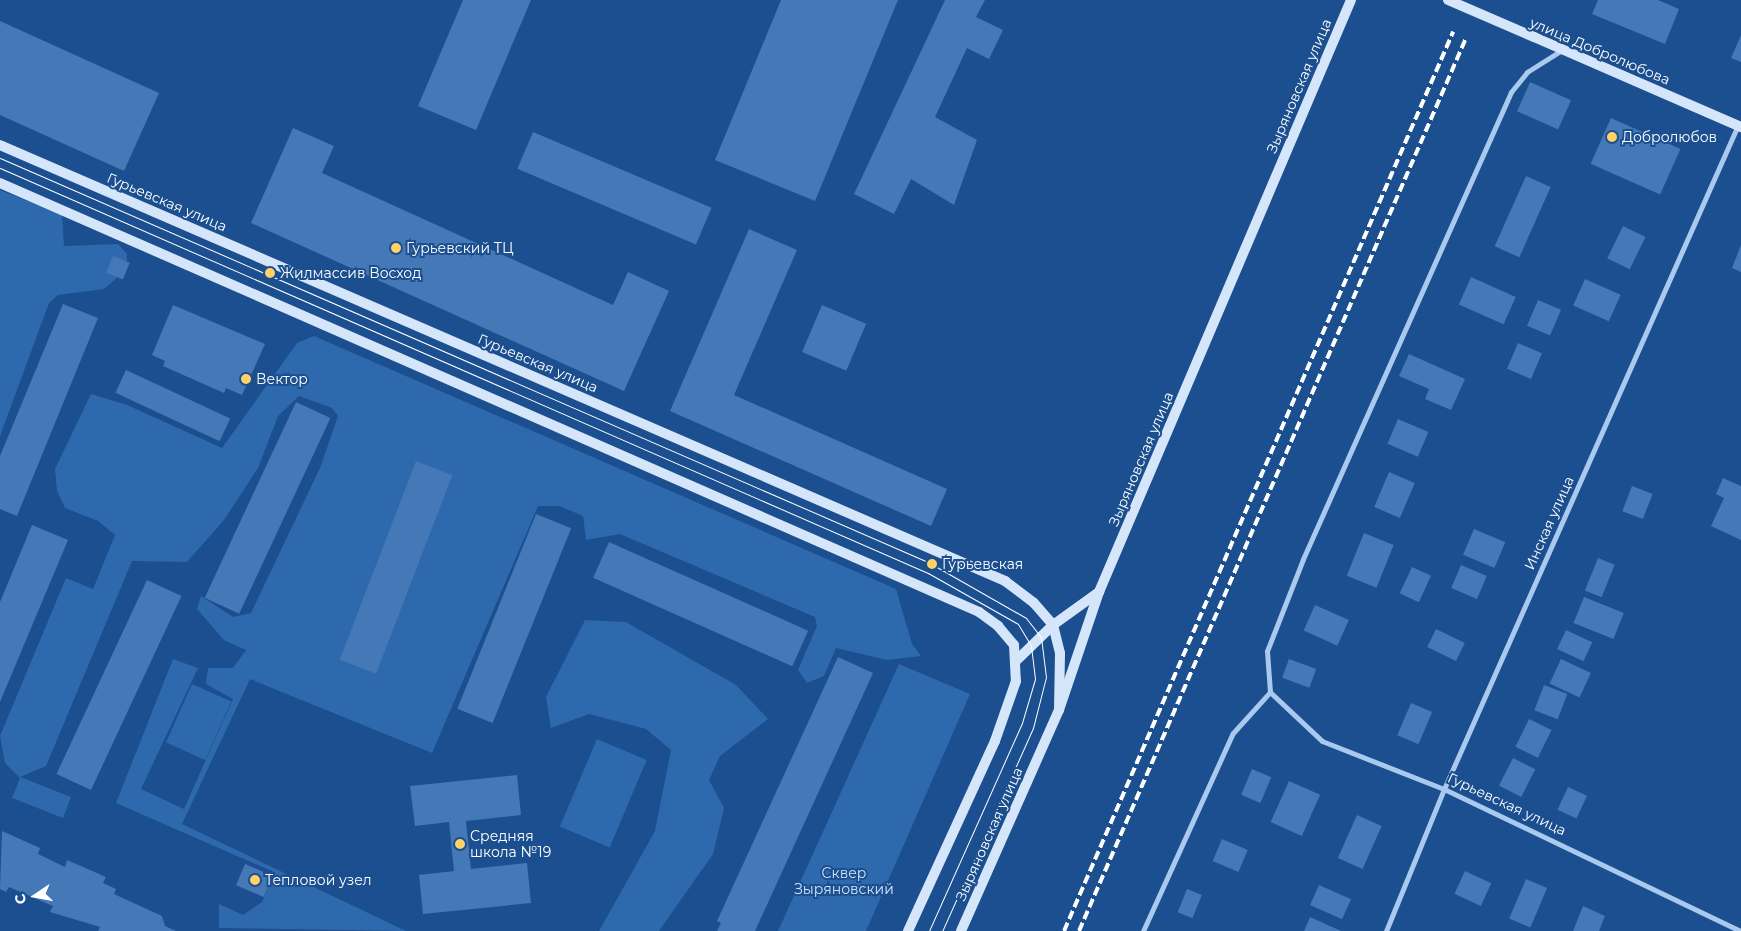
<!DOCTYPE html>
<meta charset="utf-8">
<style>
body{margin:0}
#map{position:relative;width:1741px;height:931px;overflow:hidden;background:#1b4f8f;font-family:Montserrat,sans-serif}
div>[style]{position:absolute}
.green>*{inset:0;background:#2e69ad;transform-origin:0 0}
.building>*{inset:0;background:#4478b7;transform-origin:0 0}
.street>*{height:5px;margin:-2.5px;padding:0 2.5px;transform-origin:2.5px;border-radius:2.5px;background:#a9c9ee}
.secondary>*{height:10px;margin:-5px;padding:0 5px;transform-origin:5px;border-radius:5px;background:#d6e6fa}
.tram>*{height:1px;margin:-0.5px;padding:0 0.5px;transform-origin:0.5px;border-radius:0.5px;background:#fff}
.rail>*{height:4px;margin-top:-2px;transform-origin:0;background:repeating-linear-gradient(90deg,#fff 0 9px,transparent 0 13px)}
.secondary-bridge>*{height:10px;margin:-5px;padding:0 5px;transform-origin:5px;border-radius:5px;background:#d6e6fa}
.dots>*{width:14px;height:14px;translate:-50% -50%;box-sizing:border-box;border:2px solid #1b4f8f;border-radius:50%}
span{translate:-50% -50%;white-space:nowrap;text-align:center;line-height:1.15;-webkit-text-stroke:4px #1b4f8f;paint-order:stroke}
.street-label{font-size:14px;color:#fff}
.poi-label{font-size:14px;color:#fff}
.left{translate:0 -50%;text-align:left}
.park-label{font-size:14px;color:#cfe3fa}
.north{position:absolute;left:10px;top:871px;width:50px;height:50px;-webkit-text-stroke:4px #1b4f8f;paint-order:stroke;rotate:258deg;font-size:14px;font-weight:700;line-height:20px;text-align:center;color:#fff}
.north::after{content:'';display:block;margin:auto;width:18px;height:22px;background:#fff;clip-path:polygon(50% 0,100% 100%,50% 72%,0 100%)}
</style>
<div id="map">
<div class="green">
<i style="clip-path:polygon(0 190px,62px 215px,64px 246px,118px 244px,127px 254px,127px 269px,104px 289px,58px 295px,49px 303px,0 436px)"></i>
<i style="clip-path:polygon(314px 336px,896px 589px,912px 644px,921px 656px,887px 660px,836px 648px,824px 676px,807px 683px,798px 670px,817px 626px,815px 617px,620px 534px,586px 540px,583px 516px,559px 506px,538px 506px,432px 753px,250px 679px,182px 824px,406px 931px,219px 928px,219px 904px,243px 915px,262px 902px,274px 872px,116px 803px,173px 659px,198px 668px,141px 789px,184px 809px,233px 699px,206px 684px,208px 668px,233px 668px,246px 650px,224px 640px,197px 609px,201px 596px,233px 617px,251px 613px,320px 468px,338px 416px,332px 408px,299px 396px,278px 416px,258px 468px,224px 520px,187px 562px,132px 561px,46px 766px,20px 777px,71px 797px,63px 818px,12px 798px,20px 778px,5px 763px,0 736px,66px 578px,93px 589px,115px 535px,98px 521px,65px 508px,57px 491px,55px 469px,91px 394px,127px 405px,222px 448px,297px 343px)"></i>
<i style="clip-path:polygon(585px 620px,626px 622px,736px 685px,768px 719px,720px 756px,709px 780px,724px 808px,713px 854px,659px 931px,599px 931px,655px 831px,671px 750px,646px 729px,589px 714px,551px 728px,546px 697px)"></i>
<i style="clip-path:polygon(899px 664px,970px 694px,866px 931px,778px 931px)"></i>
<i style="left:192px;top:684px;width:43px;height:64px;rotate:24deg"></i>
<i style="left:597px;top:739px;width:54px;height:95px;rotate:23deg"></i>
</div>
<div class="building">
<i style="clip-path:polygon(463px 0,531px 0,476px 130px,418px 106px)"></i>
<i style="clip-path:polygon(781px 0,898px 0,815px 201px,715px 160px)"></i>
<i style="clip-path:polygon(945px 0,985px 0,976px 17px,1003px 30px,989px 59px,967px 48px,935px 117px,977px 140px,954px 205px,911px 179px,894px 214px,854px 194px)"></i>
<i style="clip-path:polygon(1598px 0,1658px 0,1679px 9px,1665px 44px,1592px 14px)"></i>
<i style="clip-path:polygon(0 21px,159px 93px,124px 171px,0 115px)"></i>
<i style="clip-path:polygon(1741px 35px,1741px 62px,1731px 58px)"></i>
<i style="left:1530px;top:82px;width:45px;height:32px;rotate:24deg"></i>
<i style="left:1611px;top:118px;width:76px;height:50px;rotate:24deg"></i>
<i style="clip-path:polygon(293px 128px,334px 146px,322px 173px,613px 305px,628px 272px,669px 291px,624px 391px,251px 223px)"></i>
<i style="left:533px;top:132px;width:194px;height:40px;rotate:23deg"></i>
<i style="left:1526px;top:176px;width:27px;height:77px;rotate:24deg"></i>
<i style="left:1623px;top:226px;width:25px;height:36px;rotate:26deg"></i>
<i style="clip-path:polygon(749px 229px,797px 250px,734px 395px,947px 489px,931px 526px,670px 411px)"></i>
<i style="clip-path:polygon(1741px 245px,1741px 272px,1732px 268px)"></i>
<i style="left:113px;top:256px;width:18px;height:18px;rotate:22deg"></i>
<i style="left:1471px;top:277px;width:49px;height:30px;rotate:24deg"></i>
<i style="left:1585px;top:279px;width:39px;height:29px;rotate:24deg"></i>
<i style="left:1538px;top:300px;width:25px;height:28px;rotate:23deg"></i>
<i style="clip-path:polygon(63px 304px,98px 318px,17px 516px,0 509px,0 456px)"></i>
<i style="clip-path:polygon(173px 305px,265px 344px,242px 395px,226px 388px,224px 393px,163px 366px,165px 361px,152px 355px)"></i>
<i style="left:822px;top:305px;width:48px;height:51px;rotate:23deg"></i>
<i style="left:1518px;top:343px;width:26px;height:28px;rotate:23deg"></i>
<i style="clip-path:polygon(1409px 354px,1465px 379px,1451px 410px,1425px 399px,1429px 389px,1399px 376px)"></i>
<i style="left:126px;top:370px;width:115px;height:25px;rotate:25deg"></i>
<i style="left:296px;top:402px;width:38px;height:216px;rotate:25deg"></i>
<i style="left:1398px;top:419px;width:33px;height:27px;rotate:23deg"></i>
<i style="left:416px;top:461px;width:39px;height:213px;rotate:21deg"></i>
<i style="left:1389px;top:472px;width:28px;height:38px;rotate:23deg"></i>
<i style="clip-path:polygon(1723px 478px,1741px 486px,1741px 540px,1711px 526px,1724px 498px,1716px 494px)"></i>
<i style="left:1632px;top:486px;width:22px;height:27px;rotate:21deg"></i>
<i style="left:536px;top:514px;width:38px;height:210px;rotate:22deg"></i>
<i style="clip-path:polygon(32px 525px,68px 540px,0 702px,0 602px)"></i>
<i style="left:1474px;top:529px;width:34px;height:28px;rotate:23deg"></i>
<i style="left:1364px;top:533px;width:32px;height:46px;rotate:22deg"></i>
<i style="left:609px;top:542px;width:218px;height:39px;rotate:24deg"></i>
<i style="left:1598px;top:558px;width:18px;height:35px;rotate:22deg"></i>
<i style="left:1461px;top:565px;width:28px;height:25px;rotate:23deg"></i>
<i style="left:1412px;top:567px;width:21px;height:29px;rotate:25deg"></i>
<i style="left:147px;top:580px;width:38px;height:214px;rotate:25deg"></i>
<i style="left:1584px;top:597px;width:43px;height:28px;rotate:22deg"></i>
<i style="left:1315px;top:605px;width:37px;height:28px;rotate:24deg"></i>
<i style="left:1436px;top:629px;width:32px;height:20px;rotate:26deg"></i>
<i style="left:1566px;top:630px;width:29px;height:21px;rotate:25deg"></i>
<i style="clip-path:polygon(838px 657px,873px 673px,755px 931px,717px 931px,721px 923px,717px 921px)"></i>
<i style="left:1289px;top:659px;width:29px;height:20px;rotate:20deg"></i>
<i style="left:1561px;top:659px;width:33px;height:27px;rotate:25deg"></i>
<i style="left:1544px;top:685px;width:25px;height:27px;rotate:21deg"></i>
<i style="left:1411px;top:703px;width:23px;height:35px;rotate:23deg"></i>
<i style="left:1529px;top:719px;width:25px;height:31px;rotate:26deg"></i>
<i style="left:1513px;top:758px;width:25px;height:31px;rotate:27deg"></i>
<i style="left:1252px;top:769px;width:21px;height:28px;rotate:23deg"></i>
<i style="clip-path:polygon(517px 775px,521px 815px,466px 821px,471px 869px,527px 863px,531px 903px,423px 914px,419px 875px,454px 871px,449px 822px,415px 826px,410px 786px)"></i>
<i style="left:1289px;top:781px;width:34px;height:45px;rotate:24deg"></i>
<i style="left:1568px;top:787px;width:21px;height:25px;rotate:25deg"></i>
<i style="left:1357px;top:815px;width:27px;height:47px;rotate:24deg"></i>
<i style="clip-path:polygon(2px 831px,40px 848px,38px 854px,65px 867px,67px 860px,106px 877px,103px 883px,116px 889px,114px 894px,162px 916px,165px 926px,176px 931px,98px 931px,100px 927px,50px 912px,53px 906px,9px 887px,6px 892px,0 889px)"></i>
<i style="left:1222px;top:839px;width:28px;height:24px;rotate:23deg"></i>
<i style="left:245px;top:864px;width:30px;height:23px;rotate:23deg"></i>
<i style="left:1465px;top:871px;width:29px;height:25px;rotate:25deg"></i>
<i style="left:1526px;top:879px;width:23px;height:43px;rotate:23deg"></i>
<i style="left:1319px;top:885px;width:35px;height:22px;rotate:24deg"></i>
<i style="left:1187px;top:889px;width:16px;height:25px;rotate:22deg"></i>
<i style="clip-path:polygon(1583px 906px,1605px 916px,1599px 931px,1573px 931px)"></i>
<i style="clip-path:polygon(1310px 917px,1341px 931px,1304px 931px)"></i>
</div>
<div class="street">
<i style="left:1270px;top:692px;width:71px;rotate:43.3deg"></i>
<i style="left:1322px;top:741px;width:131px;rotate:21.5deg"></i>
<i style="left:1444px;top:789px;width:329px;rotate:25.6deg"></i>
<i style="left:1143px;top:931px;width:217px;rotate:-65.6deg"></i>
<i style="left:1233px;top:733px;width:55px;rotate:-47.9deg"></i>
<i style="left:1270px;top:692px;width:41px;rotate:-94.2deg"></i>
<i style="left:1267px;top:651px;width:99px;rotate:-68.6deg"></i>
<i style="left:1303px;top:559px;width:511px;rotate:-65.99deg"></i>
<i style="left:1511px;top:92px;width:26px;rotate:-51deg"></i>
<i style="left:1527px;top:72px;width:41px;rotate:-32.2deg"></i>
<i style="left:1386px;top:931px;width:153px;rotate:-67.8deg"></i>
<i style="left:1444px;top:789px;width:726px;rotate:-66.12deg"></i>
</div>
<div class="secondary">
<i style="left:1534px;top:37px;width:226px;rotate:23.5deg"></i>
<i style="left:0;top:145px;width:1096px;rotate:23.45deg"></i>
<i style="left:1005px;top:581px;width:36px;rotate:37deg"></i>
<i style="left:1034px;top:603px;width:29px;rotate:49deg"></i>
<i style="left:1053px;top:625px;width:29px;rotate:76deg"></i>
<i style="left:1060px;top:653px;width:57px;rotate:91deg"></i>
<i style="left:0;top:183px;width:1069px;rotate:23.66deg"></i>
<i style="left:979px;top:612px;width:24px;rotate:36deg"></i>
<i style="left:998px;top:626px;width:25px;rotate:50deg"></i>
<i style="left:1014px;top:645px;width:36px;rotate:87deg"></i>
<i style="left:1016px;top:681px;width:64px;rotate:109.3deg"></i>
<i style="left:995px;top:741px;width:209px;rotate:114.6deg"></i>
<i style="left:1017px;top:660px;width:50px;rotate:-44.2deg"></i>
<i style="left:1053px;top:625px;width:57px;rotate:-35.7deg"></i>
<i style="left:961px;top:931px;width:242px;rotate:-66.1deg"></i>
<i style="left:1059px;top:710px;width:125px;rotate:-71.3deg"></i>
<i style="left:1099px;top:592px;width:643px;rotate:-66.94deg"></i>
</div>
<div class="tram">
<i style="left:0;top:158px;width:1012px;rotate:23.53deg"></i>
<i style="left:928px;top:562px;width:113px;rotate:29.7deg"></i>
<i style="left:1026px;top:618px;width:24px;rotate:52deg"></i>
<i style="left:1041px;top:637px;width:40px;rotate:82.9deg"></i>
<i style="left:1046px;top:677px;width:53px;rotate:104.3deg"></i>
<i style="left:1033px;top:728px;width:222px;rotate:114.1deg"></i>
<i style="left:0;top:168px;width:1013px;rotate:23.58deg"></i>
<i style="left:928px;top:573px;width:103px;rotate:29.5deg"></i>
<i style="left:1018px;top:624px;width:26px;rotate:59deg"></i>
<i style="left:1031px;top:646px;width:33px;rotate:83deg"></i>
<i style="left:1035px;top:679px;width:46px;rotate:106.5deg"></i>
<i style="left:1022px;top:723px;width:228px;rotate:114.1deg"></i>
</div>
<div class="rail">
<i style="left:1064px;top:931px;width:980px;rotate:-66.6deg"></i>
<i style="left:1079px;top:931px;width:973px;rotate:-66.57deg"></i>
</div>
<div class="secondary-bridge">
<i style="left:1448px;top:0;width:94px;rotate:23.3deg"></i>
</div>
<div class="dots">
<i style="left:1612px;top:137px;background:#ffd166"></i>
<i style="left:396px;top:248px;background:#ffd166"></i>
<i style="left:270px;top:273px;background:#ffd166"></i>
<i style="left:246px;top:379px;background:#ffd166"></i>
<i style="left:932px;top:564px;background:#ffd166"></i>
<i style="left:460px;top:844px;background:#ffd166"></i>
<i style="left:255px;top:880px;background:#ffd166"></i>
</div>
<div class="street-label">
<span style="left:1600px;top:51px;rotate:23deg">улица Добролюбова</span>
<span style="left:1299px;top:86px;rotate:-67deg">Зыряновская улица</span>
<span style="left:167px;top:202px;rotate:23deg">Гурьевская улица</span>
<span style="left:538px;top:363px;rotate:23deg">Гурьевская улица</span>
<span style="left:1141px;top:459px;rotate:-67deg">Зыряновская улица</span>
<span style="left:1549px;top:523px;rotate:-66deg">Инская улица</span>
<span style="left:1507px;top:804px;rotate:25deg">Гурьевская улица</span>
<span style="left:989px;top:834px;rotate:-66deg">Зыряновская улица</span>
</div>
<div class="poi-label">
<span class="left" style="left:1622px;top:137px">Добролюбов</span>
<span class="left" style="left:406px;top:248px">Гурьевский ТЦ</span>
<span class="left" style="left:280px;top:273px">Жилмассив Восход</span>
<span class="left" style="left:256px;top:379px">Вектор</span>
<span class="left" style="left:942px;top:564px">Гурьевская</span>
<span class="left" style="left:470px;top:844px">Средняя<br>школа №19</span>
<span class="left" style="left:265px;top:880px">Тепловой узел</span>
</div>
<div class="park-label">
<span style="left:844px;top:881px">Cквер<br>Зыряновский</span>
</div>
<div class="north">С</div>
</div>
